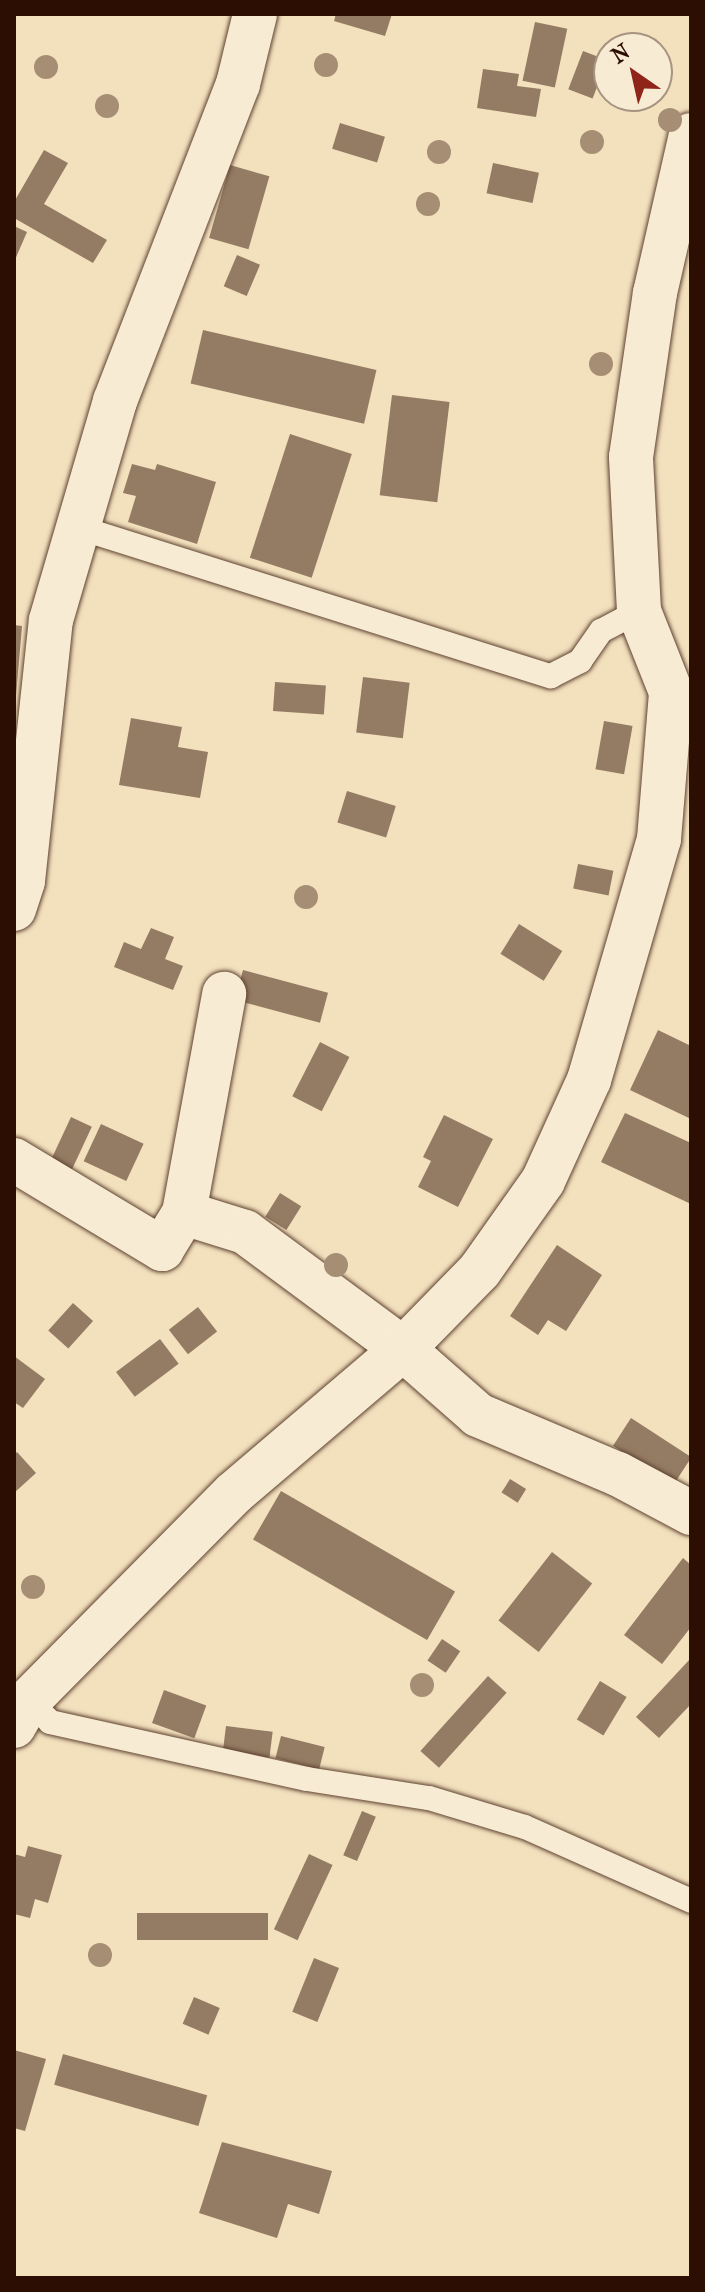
<!DOCTYPE html>
<style>
body{margin:0}
#map{position:relative;width:705px;height:2292px;overflow:hidden;background:#f3e0bd;font-family:"IM FELL French Canon",serif}
div>[style]{position:absolute}
.building>*{inset:0;background:#947b63;transform-origin:0 0}
.roads{filter:drop-shadow(0 0 2px #5e4231) drop-shadow(0 0 2px #5e4231)}
.service>*{height:24px;margin:-12px;padding:0 12px;transform-origin:12px;border-radius:12px;background:#f7ebd4}
.minor>*{height:44px;margin:-22px;padding:0 22px;transform-origin:22px;border-radius:22px;background:#f7ebd4}
.trees>*{width:24px;height:24px;margin:-12px;border-radius:50%;background:#a58e74}
span{translate:-50% -50%;white-space:nowrap;text-align:center;line-height:1.15;-webkit-text-stroke:8px #f7ebd4;paint-order:stroke}
.frame{position:absolute;inset:0;border:16px solid #2d0e02;pointer-events:none}
.north{position:absolute;left:593px;top:32px;width:80px;height:80px;box-sizing:border-box;background:#f7ebd4;border:2px solid #a69380;border-radius:50%;rotate:326deg;font-size:22px;font-weight:700;line-height:32px;text-align:center;color:#2d0e02}
.north::after{content:'';display:block;margin:auto;width:28px;height:36px;background:#8f2418;clip-path:polygon(50% 0,100% 100%,50% 72%,0 100%)}
</style>
<div id="map">
<div class="building">
<i style="clip-path:polygon(336px 14px,392px 14px,385px 36px,334px 21px)"></i>
<i style="left:535px;top:22px;width:33px;height:60px;rotate:12deg"></i>
<i style="left:583px;top:51px;width:26px;height:41px;rotate:21deg"></i>
<i style="clip-path:polygon(483px 69px,519px 74px,517px 86px,541px 89px,536px 117px,477px 108px)"></i>
<i style="left:340px;top:123px;width:47px;height:27px;rotate:17deg"></i>
<i style="clip-path:polygon(44px 150px,68px 163px,44px 204px,107px 240px,93px 263px,14px 218px,14px 202px)"></i>
<i style="left:493px;top:163px;width:47px;height:31px;rotate:12deg"></i>
<i style="left:230px;top:165px;width:41px;height:76px;rotate:16deg"></i>
<i style="clip-path:polygon(14px 226px,27px 232px,14px 262px)"></i>
<i style="left:237px;top:255px;width:25px;height:34px;rotate:23deg"></i>
<i style="left:203px;top:330px;width:178px;height:55px;rotate:13deg"></i>
<i style="left:392px;top:395px;width:58px;height:101px;rotate:7deg"></i>
<i style="left:290px;top:434px;width:65px;height:130px;rotate:18deg"></i>
<i style="clip-path:polygon(132px 464px,155px 470px,157px 464px,216px 482px,197px 544px,128px 522px,136px 496px,123px 493px)"></i>
<i style="clip-path:polygon(14px 625px,22px 626px,16px 696px,14px 696px)"></i>
<i style="left:363px;top:677px;width:47px;height:56px;rotate:7deg"></i>
<i style="left:275px;top:682px;width:51px;height:29px;rotate:4deg"></i>
<i style="clip-path:polygon(131px 718px,182px 727px,178px 747px,208px 752px,200px 798px,119px 785px)"></i>
<i style="left:604px;top:721px;width:29px;height:49px;rotate:10deg"></i>
<i style="left:347px;top:791px;width:51px;height:33px;rotate:17deg"></i>
<i style="left:578px;top:864px;width:36px;height:25px;rotate:11deg"></i>
<i style="left:519px;top:924px;width:51px;height:35px;rotate:32deg"></i>
<i style="clip-path:polygon(151px 928px,174px 937px,165px 959px,183px 966px,173px 990px,114px 967px,124px 942px,141px 949px)"></i>
<i style="left:243px;top:970px;width:88px;height:31px;rotate:15deg"></i>
<i style="clip-path:polygon(658px 1030px,691px 1046px,691px 1119px,630px 1090px)"></i>
<i style="left:320px;top:1042px;width:33px;height:61px;rotate:27deg"></i>
<i style="clip-path:polygon(625px 1113px,691px 1143px,691px 1204px,601px 1162px)"></i>
<i style="clip-path:polygon(444px 1115px,493px 1139px,458px 1207px,418px 1187px,431px 1161px,423px 1157px)"></i>
<i style="left:71px;top:1117px;width:23px;height:57px;rotate:25deg"></i>
<i style="left:101px;top:1124px;width:47px;height:41px;rotate:25deg"></i>
<i style="left:280px;top:1193px;width:25px;height:28px;rotate:32deg"></i>
<i style="clip-path:polygon(557px 1245px,602px 1275px,566px 1331px,548px 1320px,538px 1335px,510px 1316px)"></i>
<i style="left:73px;top:1303px;width:27px;height:37px;rotate:42deg"></i>
<i style="left:198px;top:1307px;width:31px;height:37px;rotate:52deg"></i>
<i style="left:160px;top:1339px;width:31px;height:55px;rotate:53deg"></i>
<i style="clip-path:polygon(14px 1356px,45px 1379px,23px 1408px,14px 1402px)"></i>
<i style="left:631px;top:1418px;width:72px;height:33px;rotate:33deg"></i>
<i style="clip-path:polygon(17px 1452px,36px 1473px,14px 1493px,14px 1455px)"></i>
<i style="left:510px;top:1479px;width:19px;height:16px;rotate:32deg"></i>
<i style="left:281px;top:1491px;width:201px;height:56px;rotate:30deg"></i>
<i style="left:552px;top:1552px;width:51px;height:87px;rotate:38deg"></i>
<i style="clip-path:polygon(683px 1558px,691px 1565px,691px 1627px,662px 1664px,624px 1635px)"></i>
<i style="left:442px;top:1639px;width:22px;height:26px;rotate:34deg"></i>
<i style="clip-path:polygon(691px 1658px,691px 1704px,659px 1738px,636px 1717px)"></i>
<i style="left:488px;top:1676px;width:25px;height:101px;rotate:42deg"></i>
<i style="left:600px;top:1681px;width:31px;height:45px;rotate:31deg"></i>
<i style="left:164px;top:1690px;width:45px;height:35px;rotate:20deg"></i>
<i style="left:226px;top:1726px;width:47px;height:26px;rotate:7deg"></i>
<i style="left:281px;top:1736px;width:45px;height:23px;rotate:14deg"></i>
<i style="left:362px;top:1811px;width:15px;height:48px;rotate:23deg"></i>
<i style="clip-path:polygon(28px 1846px,62px 1855px,48px 1903px,35px 1899px,30px 1918px,14px 1914px,14px 1854px,25px 1857px)"></i>
<i style="left:309px;top:1854px;width:26px;height:83px;rotate:25deg"></i>
<i style="left:268px;top:1913px;width:27px;height:131px;rotate:90deg"></i>
<i style="left:314px;top:1958px;width:27px;height:58px;rotate:22deg"></i>
<i style="left:194px;top:1997px;width:28px;height:29px;rotate:23deg"></i>
<i style="clip-path:polygon(14px 2050px,46px 2059px,25px 2131px,14px 2128px)"></i>
<i style="left:63px;top:2054px;width:150px;height:32px;rotate:16deg"></i>
<i style="clip-path:polygon(222px 2142px,332px 2171px,319px 2214px,288px 2204px,277px 2238px,199px 2213px)"></i>
</div>
<div class="roads">
<div class="service">
<i style="left:77px;top:527px;width:497px;rotate:17.5deg"></i>
<i style="left:551px;top:676px;width:33px;rotate:-27deg"></i>
<i style="left:580px;top:661px;width:37px;rotate:-55deg"></i>
<i style="left:601px;top:631px;width:43px;rotate:-27.8deg"></i>
<i style="left:29px;top:1700px;width:30px;rotate:46deg"></i>
<i style="left:50px;top:1722px;width:263px;rotate:12.5deg"></i>
<i style="left:307px;top:1779px;width:123px;rotate:8.9deg"></i>
<i style="left:429px;top:1798px;width:100px;rotate:16.8deg"></i>
<i style="left:525px;top:1827px;width:182px;rotate:24deg"></i>
</div>
<div class="minor">
<i style="left:14px;top:909px;width:29px;rotate:-72deg"></i>
<i style="left:23px;top:881px;width:262px;rotate:-83.9deg"></i>
<i style="left:51px;top:620px;width:228px;rotate:-73.7deg"></i>
<i style="left:115px;top:401px;width:340px;rotate:-68.8deg"></i>
<i style="left:238px;top:84px;width:72px;rotate:-76.3deg"></i>
<i style="left:14px;top:1160px;width:173px;rotate:31deg"></i>
<i style="left:162px;top:1249px;width:42px;rotate:-58.6deg"></i>
<i style="left:184px;top:1213px;width:223px;rotate:-79.6deg"></i>
<i style="left:184px;top:1213px;width:64px;rotate:17.3deg"></i>
<i style="left:245px;top:1232px;width:197px;rotate:36.5deg"></i>
<i style="left:403px;top:1349px;width:100px;rotate:41.3deg"></i>
<i style="left:478px;top:1415px;width:152px;rotate:22.9deg"></i>
<i style="left:618px;top:1474px;width:83px;rotate:28.1deg"></i>
<i style="left:14px;top:1726px;width:30px;rotate:-60deg"></i>
<i style="left:29px;top:1700px;width:291px;rotate:-45.3deg"></i>
<i style="left:234px;top:1493px;width:222px;rotate:-40.4deg"></i>
<i style="left:403px;top:1349px;width:110px;rotate:-45.7deg"></i>
<i style="left:480px;top:1270px;width:109px;rotate:-54.7deg"></i>
<i style="left:543px;top:1181px;width:111px;rotate:-65.5deg"></i>
<i style="left:589px;top:1080px;width:251px;rotate:-73.8deg"></i>
<i style="left:659px;top:839px;width:147px;rotate:-85.3deg"></i>
<i style="left:671px;top:692px;width:87px;rotate:-111.6deg"></i>
<i style="left:639px;top:611px;width:154px;rotate:-93deg"></i>
<i style="left:631px;top:457px;width:166px;rotate:-81.7deg"></i>
<i style="left:655px;top:293px;width:162px;rotate:-77.2deg"></i>
</div>
</div>
<div class="trees">
<i style="left:326px;top:65px"></i>
<i style="left:46px;top:67px"></i>
<i style="left:107px;top:106px"></i>
<i style="left:670px;top:120px"></i>
<i style="left:592px;top:142px"></i>
<i style="left:439px;top:152px"></i>
<i style="left:428px;top:204px"></i>
<i style="left:601px;top:364px"></i>
<i style="left:306px;top:897px"></i>
<i style="left:336px;top:1265px"></i>
<i style="left:33px;top:1587px"></i>
<i style="left:422px;top:1685px"></i>
<i style="left:100px;top:1955px"></i>
</div>
<div class="frame"></div>
<div class="north">N</div>
</div>
